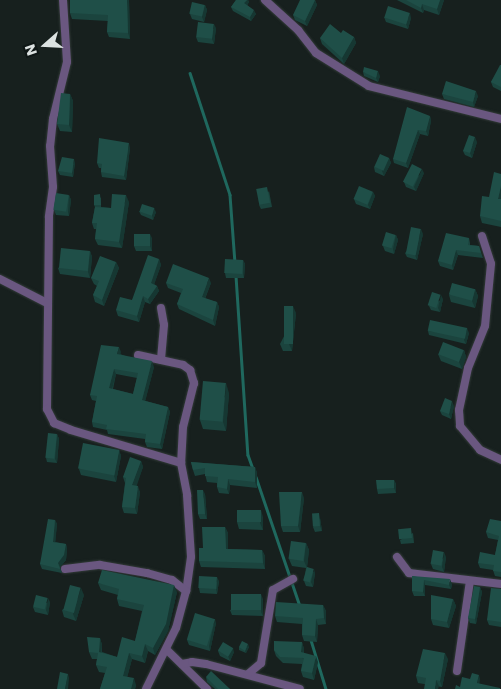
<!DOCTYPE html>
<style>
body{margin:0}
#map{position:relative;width:501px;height:689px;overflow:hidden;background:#17201e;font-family:Poppins,sans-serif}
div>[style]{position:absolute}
.stream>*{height:2.5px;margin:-1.25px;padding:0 1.25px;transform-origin:1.25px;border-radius:1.25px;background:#1f685e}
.roads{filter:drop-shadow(0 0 1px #333b39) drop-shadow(0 0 1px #333b39)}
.street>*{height:8px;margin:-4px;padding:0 4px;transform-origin:4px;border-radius:4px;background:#6a5780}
.wall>*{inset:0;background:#1b443e}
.shaded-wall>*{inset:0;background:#163732}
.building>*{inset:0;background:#1f4f48;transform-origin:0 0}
span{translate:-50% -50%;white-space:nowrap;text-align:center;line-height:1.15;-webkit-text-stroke:4px #0e1615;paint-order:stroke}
.north{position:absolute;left:20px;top:20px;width:50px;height:50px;-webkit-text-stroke:4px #0e1615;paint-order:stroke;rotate:251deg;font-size:14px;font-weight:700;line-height:20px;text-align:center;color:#dce2e1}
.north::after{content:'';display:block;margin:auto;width:18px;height:22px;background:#dce2e1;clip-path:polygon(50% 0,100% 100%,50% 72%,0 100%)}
</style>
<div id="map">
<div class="stream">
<i style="left:190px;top:73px;width:128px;rotate:71.8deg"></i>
<i style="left:230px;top:195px;width:68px;rotate:85.8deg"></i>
<i style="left:236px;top:276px;width:179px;rotate:86.2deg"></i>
<i style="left:248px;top:455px;width:15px;rotate:70deg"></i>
<i style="left:256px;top:477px;width:136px;rotate:71.2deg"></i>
<i style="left:311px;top:640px;width:51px;rotate:73deg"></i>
</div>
<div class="roads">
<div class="street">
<i style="left:63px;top:0;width:62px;rotate:86.3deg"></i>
<i style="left:67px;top:62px;width:59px;rotate:103.8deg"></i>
<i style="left:53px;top:119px;width:27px;rotate:96deg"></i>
<i style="left:50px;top:146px;width:41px;rotate:85.8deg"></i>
<i style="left:53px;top:187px;width:30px;rotate:98deg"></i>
<i style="left:49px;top:217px;width:192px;rotate:90.6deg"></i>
<i style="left:47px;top:409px;width:16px;rotate:63deg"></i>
<i style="left:54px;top:423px;width:18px;rotate:22deg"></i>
<i style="left:71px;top:430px;width:115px;rotate:16.7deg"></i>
<i style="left:265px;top:0;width:45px;rotate:42.3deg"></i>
<i style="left:298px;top:30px;width:29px;rotate:52deg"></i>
<i style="left:316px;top:53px;width:62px;rotate:31.9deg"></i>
<i style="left:369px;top:86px;width:136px;rotate:14deg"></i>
<i style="left:482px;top:236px;width:29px;rotate:72deg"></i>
<i style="left:491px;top:264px;width:62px;rotate:95.5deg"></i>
<i style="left:485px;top:326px;width:45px;rotate:112deg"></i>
<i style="left:468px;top:368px;width:43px;rotate:102.1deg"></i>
<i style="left:459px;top:410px;width:16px;rotate:86deg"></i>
<i style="left:460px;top:426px;width:31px;rotate:50deg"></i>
<i style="left:480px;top:450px;width:23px;rotate:25deg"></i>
<i style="left:0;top:279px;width:53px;rotate:27.1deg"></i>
<i style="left:161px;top:308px;width:17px;rotate:80deg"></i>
<i style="left:164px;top:325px;width:35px;rotate:95deg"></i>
<i style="left:138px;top:355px;width:46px;rotate:12.5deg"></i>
<i style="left:183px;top:365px;width:9px;rotate:36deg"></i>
<i style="left:190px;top:370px;width:14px;rotate:73deg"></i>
<i style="left:194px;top:383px;width:45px;rotate:104deg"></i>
<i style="left:183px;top:427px;width:36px;rotate:93deg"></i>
<i style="left:181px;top:463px;width:33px;rotate:79deg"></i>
<i style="left:187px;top:495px;width:62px;rotate:86.3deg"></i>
<i style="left:191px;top:557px;width:34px;rotate:98deg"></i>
<i style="left:186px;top:591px;width:38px;rotate:105deg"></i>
<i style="left:176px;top:628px;width:68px;rotate:116.2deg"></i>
<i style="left:397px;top:557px;width:20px;rotate:53deg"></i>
<i style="left:409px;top:573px;width:93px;rotate:6.8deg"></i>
<i style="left:65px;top:569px;width:35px;rotate:-7deg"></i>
<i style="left:100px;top:565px;width:48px;rotate:9.7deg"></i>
<i style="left:147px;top:573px;width:26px;rotate:16deg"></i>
<i style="left:172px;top:580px;width:18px;rotate:38deg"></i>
<i style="left:167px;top:650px;width:56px;rotate:44.3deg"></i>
<i style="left:182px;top:664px;width:10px;rotate:-11deg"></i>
<i style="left:192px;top:662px;width:14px;rotate:8deg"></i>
<i style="left:206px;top:664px;width:97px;rotate:14.9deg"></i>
<i style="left:457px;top:671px;width:91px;rotate:-81.8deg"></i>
<i style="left:248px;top:674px;width:17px;rotate:-40deg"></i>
<i style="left:261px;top:663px;width:74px;rotate:-80.7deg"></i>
<i style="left:273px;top:590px;width:23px;rotate:-29deg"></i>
</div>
</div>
<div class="wall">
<i style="clip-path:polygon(129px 0,130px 39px,109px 37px,107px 32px,108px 21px,72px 19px,70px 13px)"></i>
<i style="clip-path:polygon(236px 0,248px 0,249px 2px,247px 5px,256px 14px,251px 21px,233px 11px,231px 7px)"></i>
<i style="clip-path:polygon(315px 0,317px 5px,307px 26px,295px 20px,293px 15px)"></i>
<i style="clip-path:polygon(397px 0,444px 0,439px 15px,424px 10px,423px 13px)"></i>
<i style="clip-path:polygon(205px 5px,207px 10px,204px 22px,192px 19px,190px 14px)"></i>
<i style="clip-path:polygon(384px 17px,411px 18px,408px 29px,386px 22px)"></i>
<i style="clip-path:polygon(216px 28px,214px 44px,198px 42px,196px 37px)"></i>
<i style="clip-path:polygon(341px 33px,354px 37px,356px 43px,344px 64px,322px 44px,320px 38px)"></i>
<i style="clip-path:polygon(501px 65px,501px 91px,493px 87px,491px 82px)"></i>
<i style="clip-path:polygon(363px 72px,380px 76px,378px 82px,364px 76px)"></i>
<i style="clip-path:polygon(70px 94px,73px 101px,72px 132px,60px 131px,57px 124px)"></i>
<i style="clip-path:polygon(442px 94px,478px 96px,474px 107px,444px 99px)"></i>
<i style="clip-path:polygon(430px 116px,431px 121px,428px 136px,420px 134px,408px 168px,394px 163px,393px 159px)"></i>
<i style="clip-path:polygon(477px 142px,472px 158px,465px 155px,463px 151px)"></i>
<i style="clip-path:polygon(130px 148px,126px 180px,102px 177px,101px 172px,101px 168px,99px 168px,97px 163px)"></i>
<i style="clip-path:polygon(389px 158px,391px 163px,384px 176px,375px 172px,374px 167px)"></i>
<i style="clip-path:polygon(75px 163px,73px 177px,60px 175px,58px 171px)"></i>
<i style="clip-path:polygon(424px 173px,416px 191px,406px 187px,404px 182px)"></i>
<i style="clip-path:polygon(501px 174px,501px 227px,482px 223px,480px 216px)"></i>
<i style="clip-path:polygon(269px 191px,272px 207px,261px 209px,259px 205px)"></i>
<i style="clip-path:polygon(373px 192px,375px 196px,370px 209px,356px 204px,354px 199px)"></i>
<i style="clip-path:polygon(69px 195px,71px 200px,69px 216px,56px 215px,54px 210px)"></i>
<i style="clip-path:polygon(101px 197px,101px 207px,111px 208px,129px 202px,122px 248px,98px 245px,95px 239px,96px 229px,94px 229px,92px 223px,95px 207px,94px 205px)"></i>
<i style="clip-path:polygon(139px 211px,156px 212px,153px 220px,141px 215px)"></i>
<i style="clip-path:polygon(423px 234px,417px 260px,407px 257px,405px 253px)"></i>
<i style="clip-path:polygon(396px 235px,398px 240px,394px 254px,385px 251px,383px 246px)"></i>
<i style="clip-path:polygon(152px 238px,152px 251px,136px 251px,134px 246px)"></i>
<i style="clip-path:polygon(469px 238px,470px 243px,470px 245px,479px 246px,483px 258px,458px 255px,453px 270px,440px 266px,438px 261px)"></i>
<i style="clip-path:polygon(90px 251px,92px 257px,90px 278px,60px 274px,58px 268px)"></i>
<i style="clip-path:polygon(159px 259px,161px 265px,154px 284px,157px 286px,159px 291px,150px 304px,145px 302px,139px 322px,118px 316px,116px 310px,132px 300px)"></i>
<i style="clip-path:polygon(243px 260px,245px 264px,244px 278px,226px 278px,225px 273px)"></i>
<i style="clip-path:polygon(116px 262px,119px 268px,104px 306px,95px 302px,93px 295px,97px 286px,94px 284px,91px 278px)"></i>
<i style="clip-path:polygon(166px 283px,211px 283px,205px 299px,217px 302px,219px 307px,215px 326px,179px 309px,177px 304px,181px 293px,168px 288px)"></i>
<i style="clip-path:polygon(475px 289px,478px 296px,475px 308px,451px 302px,449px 295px)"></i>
<i style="clip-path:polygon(443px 299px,440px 312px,431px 310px,429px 306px)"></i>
<i style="clip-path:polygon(296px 313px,292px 351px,283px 351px,280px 344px)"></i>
<i style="clip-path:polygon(428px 331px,469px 333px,466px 344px,429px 335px)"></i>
<i style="clip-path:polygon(464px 350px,466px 357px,462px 369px,441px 361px,438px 354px)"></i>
<i style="clip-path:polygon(evenodd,121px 352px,120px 354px,154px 367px,145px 401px,168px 407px,170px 412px,162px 449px,147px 447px,145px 442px,145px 439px,108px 434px,107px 430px,93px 427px,92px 422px,96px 401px,92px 400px,90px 395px,121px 352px,116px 374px,137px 378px,133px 394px,113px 389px,116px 374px)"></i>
<i style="clip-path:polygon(229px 393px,226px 431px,203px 429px,200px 420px)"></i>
<i style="clip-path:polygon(454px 406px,451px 419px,442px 415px,440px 411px)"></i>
<i style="clip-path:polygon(57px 434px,59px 439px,57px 463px,47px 462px,46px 458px)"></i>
<i style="clip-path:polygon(119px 450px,121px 456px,116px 482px,81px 475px,79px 469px)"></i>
<i style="clip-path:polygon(141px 461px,143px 467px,136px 486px,140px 492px,137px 514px,124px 513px,122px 507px,125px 483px,123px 477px)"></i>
<i style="clip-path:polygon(191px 462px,255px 467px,257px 473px,257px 488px,230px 485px,229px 494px,219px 493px,217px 487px,217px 483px,207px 482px,205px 474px,195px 476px,193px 470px)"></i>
<i style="clip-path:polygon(394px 480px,396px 484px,396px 493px,378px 494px,377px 489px)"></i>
<i style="clip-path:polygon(205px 494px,207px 519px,200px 519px,198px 514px)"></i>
<i style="clip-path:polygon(304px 498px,300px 532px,283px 532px,281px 526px)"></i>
<i style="clip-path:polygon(263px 517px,263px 530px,239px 529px,237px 522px)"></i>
<i style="clip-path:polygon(320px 518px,322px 531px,315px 532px,313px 527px)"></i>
<i style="clip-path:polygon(55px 520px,57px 524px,55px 542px,66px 544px,67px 549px,66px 560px,60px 567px,62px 573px,42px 569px,40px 564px)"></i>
<i style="clip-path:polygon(501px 521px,501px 577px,495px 576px,493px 570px,480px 568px,478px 563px,495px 555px,498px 540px,488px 538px,486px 532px)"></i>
<i style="clip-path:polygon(225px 527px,228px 533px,228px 549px,262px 550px,265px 556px,265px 569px,201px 567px,199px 561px,203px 548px)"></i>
<i style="clip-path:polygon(413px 533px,414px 543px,401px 544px,400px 540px)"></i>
<i style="clip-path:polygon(306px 543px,309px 550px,307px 567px,315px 573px,313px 587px,306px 586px,304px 581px,306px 568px,292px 566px,289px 559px)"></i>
<i style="clip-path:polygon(446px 557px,444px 572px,433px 569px,431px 564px)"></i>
<i style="clip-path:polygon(412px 576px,452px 584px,451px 589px,425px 585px,425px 596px,414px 596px,412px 591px)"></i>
<i style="clip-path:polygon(219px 581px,217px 594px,200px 593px,199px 588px)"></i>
<i style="clip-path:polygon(98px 583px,177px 592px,168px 631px,155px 655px,148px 651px,145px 663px,132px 659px,127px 677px,136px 685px,135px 689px,100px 689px,105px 673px,99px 672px,96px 665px,97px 659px,92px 659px,89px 652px,100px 638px,102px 645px,102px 652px,117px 657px,135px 641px,142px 611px,119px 606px,117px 599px,118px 595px,101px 590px)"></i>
<i style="clip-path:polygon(480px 587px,482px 592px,476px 624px,470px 623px,468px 618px)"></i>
<i style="clip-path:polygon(501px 589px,501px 627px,489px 625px,487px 620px)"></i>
<i style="clip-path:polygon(84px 595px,76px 621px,64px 617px,62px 610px)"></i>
<i style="clip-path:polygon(263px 599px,263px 616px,232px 615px,230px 610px)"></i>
<i style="clip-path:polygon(453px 599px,456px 606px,449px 628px,433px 625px,431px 619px)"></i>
<i style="clip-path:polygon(50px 602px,48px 615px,35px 612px,33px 607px)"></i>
<i style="clip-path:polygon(323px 605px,326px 611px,326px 624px,318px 625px,317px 642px,304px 641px,302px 635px,302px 624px,277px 622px,275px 616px)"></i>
<i style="clip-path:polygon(216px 623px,210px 651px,189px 645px,187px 640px)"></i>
<i style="clip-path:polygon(302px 642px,304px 649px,304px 653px,318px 662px,314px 680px,303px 677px,301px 671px,302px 664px,283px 663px,276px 656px,274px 650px)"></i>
<i style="clip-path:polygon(239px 647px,249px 647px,246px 653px,239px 650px)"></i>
<i style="clip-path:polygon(218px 651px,234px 652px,230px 661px,220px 656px)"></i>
<i style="clip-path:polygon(448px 659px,442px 687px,418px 683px,416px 676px)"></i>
<i style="clip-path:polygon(206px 677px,230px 689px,215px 689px,207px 682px)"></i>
</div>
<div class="shaded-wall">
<i style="clip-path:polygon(127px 0,129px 0,130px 39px,128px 33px)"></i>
<i style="clip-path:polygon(247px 0,248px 0,249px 2px,246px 8px,244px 3px)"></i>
<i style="clip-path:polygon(315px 0,317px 5px,307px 26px,305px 21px)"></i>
<i style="clip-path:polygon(440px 0,444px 0,439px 15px,437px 9px)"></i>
<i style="clip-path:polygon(422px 4px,424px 10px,423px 13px,421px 8px)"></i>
<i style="clip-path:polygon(205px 5px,207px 10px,204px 22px,202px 17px)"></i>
<i style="clip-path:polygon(254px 10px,256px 14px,251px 21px,250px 17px)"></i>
<i style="clip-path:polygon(410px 13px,411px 18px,408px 29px,406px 24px)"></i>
<i style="clip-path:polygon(214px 24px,216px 28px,214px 44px,212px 39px)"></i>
<i style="clip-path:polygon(354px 37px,356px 43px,344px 64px,342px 58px)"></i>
<i style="clip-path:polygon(378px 71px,380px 76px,378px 82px,376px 78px)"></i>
<i style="clip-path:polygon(476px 91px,478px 96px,474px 107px,473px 102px)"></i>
<i style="clip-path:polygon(70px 94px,73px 101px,72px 132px,69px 125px)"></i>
<i style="clip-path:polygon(430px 116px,431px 121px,428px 136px,426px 131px)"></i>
<i style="clip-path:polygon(418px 130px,420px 134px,408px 168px,406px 163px)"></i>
<i style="clip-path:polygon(475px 137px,477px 142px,472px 158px,470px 153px)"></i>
<i style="clip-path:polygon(129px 143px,130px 148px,126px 180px,124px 176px)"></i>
<i style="clip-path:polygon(389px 158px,391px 163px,384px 176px,382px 171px)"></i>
<i style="clip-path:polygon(74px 159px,75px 163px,73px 177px,72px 173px)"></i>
<i style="clip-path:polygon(422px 169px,424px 173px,416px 191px,414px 187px)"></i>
<i style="clip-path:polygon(501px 186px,501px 205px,498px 199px)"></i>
<i style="clip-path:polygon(373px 192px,375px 196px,370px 209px,368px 205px)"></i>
<i style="clip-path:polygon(69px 195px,71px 200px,69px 216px,68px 212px)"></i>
<i style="clip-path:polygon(126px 195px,129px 202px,122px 248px,119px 242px)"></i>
<i style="clip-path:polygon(154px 208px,156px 212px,153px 220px,152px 215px)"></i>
<i style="clip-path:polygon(421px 229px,423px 234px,417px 260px,415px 255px)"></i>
<i style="clip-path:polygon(150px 234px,152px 238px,152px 251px,150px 246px)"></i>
<i style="clip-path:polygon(396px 235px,398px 240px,394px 254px,393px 249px)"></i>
<i style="clip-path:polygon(456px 250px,458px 255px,453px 270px,452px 265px)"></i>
<i style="clip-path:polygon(90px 251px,92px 257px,90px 278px,88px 272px)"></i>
<i style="clip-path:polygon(159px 259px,161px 265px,153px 288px,151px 283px)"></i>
<i style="clip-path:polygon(243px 260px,245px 264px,244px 278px,243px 274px)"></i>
<i style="clip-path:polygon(116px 262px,119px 268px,104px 306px,102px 300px)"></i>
<i style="clip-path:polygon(209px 278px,211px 283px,203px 303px,202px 297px)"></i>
<i style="clip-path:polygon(157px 286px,159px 291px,150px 304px,148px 299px)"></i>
<i style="clip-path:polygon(475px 289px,478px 296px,475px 308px,472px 301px)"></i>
<i style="clip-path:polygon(441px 295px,443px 299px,440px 312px,438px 308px)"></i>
<i style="clip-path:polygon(143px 296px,145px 302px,139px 322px,137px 316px)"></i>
<i style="clip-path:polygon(217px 302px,219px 307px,215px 326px,213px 320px)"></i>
<i style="clip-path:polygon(293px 306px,296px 313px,292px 351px,289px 344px)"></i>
<i style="clip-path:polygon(467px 328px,469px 333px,466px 344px,464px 340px)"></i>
<i style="clip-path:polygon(119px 347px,121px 352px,119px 359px,117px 354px)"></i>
<i style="clip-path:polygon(464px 350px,466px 357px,462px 369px,459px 362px)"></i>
<i style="clip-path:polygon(152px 361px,154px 367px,144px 406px,142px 400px)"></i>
<i style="clip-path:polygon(114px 369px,116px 374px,111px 393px,109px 388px)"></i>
<i style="clip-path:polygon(226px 383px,229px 393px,226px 431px,223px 422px)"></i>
<i style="clip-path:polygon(452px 401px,454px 406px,451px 419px,449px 414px)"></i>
<i style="clip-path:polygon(168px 407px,170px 412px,162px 449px,160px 444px)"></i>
<i style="clip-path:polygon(57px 434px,59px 439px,57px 463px,55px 459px)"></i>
<i style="clip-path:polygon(119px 450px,121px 456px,116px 482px,114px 476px)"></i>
<i style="clip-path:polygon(141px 461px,143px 467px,135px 491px,132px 485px)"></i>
<i style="clip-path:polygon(255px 467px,257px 473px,257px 488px,255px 482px)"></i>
<i style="clip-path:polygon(228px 479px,230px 485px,229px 494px,227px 489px)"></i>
<i style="clip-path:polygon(394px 480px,396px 484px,396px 493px,394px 488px)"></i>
<i style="clip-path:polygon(138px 486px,140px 492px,137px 514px,135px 508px)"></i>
<i style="clip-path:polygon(203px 490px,205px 494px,207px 519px,205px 514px)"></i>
<i style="clip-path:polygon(302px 492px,304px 498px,300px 532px,298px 526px)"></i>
<i style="clip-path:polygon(261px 510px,263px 517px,263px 530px,260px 523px)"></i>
<i style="clip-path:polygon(319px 513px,320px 518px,322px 531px,320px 526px)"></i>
<i style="clip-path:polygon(55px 520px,57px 524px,55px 547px,53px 542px)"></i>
<i style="clip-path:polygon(225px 527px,228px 533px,228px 555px,226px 549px)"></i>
<i style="clip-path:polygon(306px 543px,309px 550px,307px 568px,304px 561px)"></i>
<i style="clip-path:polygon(66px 544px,67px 549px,66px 560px,60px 567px,58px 563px)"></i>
<i style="clip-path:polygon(262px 550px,265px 556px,265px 569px,263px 563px)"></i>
<i style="clip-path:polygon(444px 552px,446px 557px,444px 572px,442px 567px)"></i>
<i style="clip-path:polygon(314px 569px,315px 573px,313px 587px,311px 582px)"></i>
<i style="clip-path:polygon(217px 577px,219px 581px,217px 594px,216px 589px)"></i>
<i style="clip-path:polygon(450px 579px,452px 584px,451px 589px,449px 585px)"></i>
<i style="clip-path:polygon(424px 580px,425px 585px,425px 596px,423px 592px)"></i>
<i style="clip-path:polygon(174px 585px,177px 592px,168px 631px,155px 655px,153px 648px)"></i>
<i style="clip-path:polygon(480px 587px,482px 592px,476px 624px,475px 619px)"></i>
<i style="clip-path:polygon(81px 588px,84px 595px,76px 621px,73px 614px)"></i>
<i style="clip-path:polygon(261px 594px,263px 599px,263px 616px,261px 612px)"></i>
<i style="clip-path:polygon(48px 598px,50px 602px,48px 615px,46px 610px)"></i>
<i style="clip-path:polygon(453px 599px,456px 606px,449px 628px,447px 622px)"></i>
<i style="clip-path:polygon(323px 605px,326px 611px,326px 624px,324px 618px)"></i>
<i style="clip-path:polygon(215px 619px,216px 623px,210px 651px,209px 646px)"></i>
<i style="clip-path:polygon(316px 619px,318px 625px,317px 642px,315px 636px)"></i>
<i style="clip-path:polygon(100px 638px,102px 645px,101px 658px,99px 652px)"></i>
<i style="clip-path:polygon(302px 642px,304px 649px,303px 659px,301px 652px)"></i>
<i style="clip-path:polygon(145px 644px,148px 651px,145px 663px,142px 656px)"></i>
<i style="clip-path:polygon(248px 644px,249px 647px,246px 653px,245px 651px)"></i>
<i style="clip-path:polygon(233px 648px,234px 652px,230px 661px,228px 656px)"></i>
<i style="clip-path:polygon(129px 653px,132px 659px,126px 682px,123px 676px)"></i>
<i style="clip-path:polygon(445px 653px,448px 659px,442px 687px,440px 681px)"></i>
<i style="clip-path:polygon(316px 656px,318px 662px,314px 680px,312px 673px)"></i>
<i style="clip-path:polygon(68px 674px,69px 678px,68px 689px,65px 689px)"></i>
<i style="clip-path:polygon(479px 675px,480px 679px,479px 687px,477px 683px)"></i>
<i style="clip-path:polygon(134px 678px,136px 685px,135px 689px,131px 689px)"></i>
<i style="clip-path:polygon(436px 680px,439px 686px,438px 689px,435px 689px)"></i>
</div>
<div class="building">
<i style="clip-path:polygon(70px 0,127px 0,128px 33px,107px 32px,108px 15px,70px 13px)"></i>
<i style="clip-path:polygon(236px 0,247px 0,244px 3px,254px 10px,250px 17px,231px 7px)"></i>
<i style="clip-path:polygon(300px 0,315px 0,305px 21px,293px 15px)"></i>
<i style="clip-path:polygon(406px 0,440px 0,437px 9px,422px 4px,421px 8px)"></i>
<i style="left:192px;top:2px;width:13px;height:12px;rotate:13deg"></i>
<i style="left:388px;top:6px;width:23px;height:12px;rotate:18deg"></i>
<i style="left:198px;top:22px;width:16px;height:15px;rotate:7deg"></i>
<i style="clip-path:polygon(330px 24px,341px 33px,343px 30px,354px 37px,342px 58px,320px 38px)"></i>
<i style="clip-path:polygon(500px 65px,501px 65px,501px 87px,491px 82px)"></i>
<i style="clip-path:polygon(364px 67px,378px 71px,376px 78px,363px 72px)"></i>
<i style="clip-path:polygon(446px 81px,476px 91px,473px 102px,442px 94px)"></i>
<i style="clip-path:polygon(61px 93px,70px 94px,69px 125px,57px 124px)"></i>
<i style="clip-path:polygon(407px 107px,430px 116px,426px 131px,418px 130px,406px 163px,393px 159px)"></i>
<i style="clip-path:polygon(469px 135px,475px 137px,470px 153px,463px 151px)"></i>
<i style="clip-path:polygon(99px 138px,129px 143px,124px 176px,101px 172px,102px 164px,97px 163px)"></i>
<i style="left:380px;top:154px;width:10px;height:14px;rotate:24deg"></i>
<i style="clip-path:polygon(62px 157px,74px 159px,72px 173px,58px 171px)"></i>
<i style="left:412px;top:164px;width:11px;height:20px;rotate:27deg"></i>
<i style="clip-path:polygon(494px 172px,501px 174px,501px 186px,498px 199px,501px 199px,501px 221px,480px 216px,482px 196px,489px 197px)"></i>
<i style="left:359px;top:186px;width:15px;height:14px;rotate:23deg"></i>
<i style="left:267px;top:187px;width:16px;height:11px;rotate:79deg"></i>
<i style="left:56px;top:193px;width:13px;height:17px;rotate:9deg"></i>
<i style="clip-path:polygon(100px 194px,101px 205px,94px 205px,94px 195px)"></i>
<i style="clip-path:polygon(112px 194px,126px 195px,119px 242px,95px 239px,97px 223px,92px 223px,95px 207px,111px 208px)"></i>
<i style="left:142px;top:204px;width:13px;height:8px;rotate:18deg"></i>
<i style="left:411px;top:227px;width:10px;height:27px;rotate:11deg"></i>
<i style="left:386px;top:232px;width:10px;height:14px;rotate:17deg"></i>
<i style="clip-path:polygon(446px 233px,469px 238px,468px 245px,479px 246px,481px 253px,456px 250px,452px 265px,438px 261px)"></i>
<i style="left:134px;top:234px;width:16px;height:12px"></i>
<i style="left:61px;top:248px;width:29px;height:20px;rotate:6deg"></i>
<i style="clip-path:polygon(148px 255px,159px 259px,151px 283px,157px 286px,148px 299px,143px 296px,137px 316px,116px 310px,120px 297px,132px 300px)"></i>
<i style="clip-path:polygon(100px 256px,116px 262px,102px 300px,93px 295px,99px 281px,91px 278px)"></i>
<i style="left:225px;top:259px;width:18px;height:14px;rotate:3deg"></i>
<i style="clip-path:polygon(173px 264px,209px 278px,202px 297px,217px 302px,213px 320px,177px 304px,183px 289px,166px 283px)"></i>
<i style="left:452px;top:283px;width:24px;height:12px;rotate:15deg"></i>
<i style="left:432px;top:292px;width:9px;height:14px;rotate:18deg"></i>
<i style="left:284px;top:306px;width:9px;height:38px"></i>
<i style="left:430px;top:320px;width:38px;height:11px;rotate:12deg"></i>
<i style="left:443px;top:342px;width:22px;height:13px;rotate:21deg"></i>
<i style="clip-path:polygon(evenodd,101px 345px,119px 347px,117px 354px,152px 361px,142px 400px,168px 407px,160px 444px,145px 442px,146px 434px,106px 429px,107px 425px,92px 422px,97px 396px,90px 395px,101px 345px,114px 369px,138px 373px,133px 394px,109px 388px,114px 369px)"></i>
<i style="left:203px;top:381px;width:23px;height:39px;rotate:5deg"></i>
<i style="clip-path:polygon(445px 398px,452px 401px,449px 414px,440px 411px)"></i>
<i style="left:48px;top:433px;width:9px;height:25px;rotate:6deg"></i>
<i style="left:83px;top:443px;width:37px;height:26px;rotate:11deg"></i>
<i style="clip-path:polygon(130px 457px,141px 461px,132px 485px,138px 486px,135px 508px,122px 507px,126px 478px,123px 477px)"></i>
<i style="clip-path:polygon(191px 462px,255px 467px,255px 482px,228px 479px,227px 489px,217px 487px,218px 477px,205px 476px,205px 468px,193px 470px)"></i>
<i style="clip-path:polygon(376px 480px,394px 480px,394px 488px,377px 489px)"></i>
<i style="clip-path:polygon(197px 490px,203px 490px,205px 514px,198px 514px)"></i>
<i style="clip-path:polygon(279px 492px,302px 492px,298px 526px,281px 526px)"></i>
<i style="left:237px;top:510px;width:24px;height:12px"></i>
<i style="left:319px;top:513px;width:13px;height:7px;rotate:86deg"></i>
<i style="clip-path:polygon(48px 519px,55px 520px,53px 542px,66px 544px,64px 555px,58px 563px,60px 569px,40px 564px)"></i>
<i style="clip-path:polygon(490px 519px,501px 521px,501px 572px,493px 571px,494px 565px,478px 563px,480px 552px,495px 555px,499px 536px,486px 532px)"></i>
<i style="clip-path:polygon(202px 527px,225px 527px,226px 549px,262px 550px,263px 563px,199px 561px,199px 548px,203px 548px)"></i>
<i style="left:411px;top:528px;width:10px;height:13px;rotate:84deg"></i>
<i style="left:291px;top:541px;width:15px;height:18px;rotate:8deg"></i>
<i style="left:433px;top:550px;width:11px;height:14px;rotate:10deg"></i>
<i style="left:307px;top:567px;width:7px;height:14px;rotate:16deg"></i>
<i style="clip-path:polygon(102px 570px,174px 585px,166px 624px,153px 648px,145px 644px,142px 656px,129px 653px,123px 676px,134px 678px,131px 689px,100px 689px,107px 667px,96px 665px,98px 653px,89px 652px,87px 637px,100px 638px,99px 652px,117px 657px,122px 637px,135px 641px,144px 605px,117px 599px,119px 589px,98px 583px)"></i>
<i style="left:199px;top:576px;width:18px;height:12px;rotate:3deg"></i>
<i style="clip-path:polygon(412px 576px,450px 579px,449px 585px,424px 580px,423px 592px,412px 591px)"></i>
<i style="left:70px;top:585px;width:11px;height:26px;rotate:15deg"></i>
<i style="clip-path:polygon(474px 586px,480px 587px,475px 619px,468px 618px)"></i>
<i style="clip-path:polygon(491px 588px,501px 589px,501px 622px,487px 620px)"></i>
<i style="left:231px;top:594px;width:30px;height:16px"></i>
<i style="left:36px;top:595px;width:12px;height:12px;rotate:14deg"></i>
<i style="clip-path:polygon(431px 595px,453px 599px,447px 622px,431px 619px)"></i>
<i style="clip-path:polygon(276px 602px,323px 605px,324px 618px,316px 619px,315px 636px,302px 635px,303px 618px,275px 616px)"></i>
<i style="left:195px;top:613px;width:21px;height:28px;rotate:17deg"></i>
<i style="clip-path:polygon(242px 641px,248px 644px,245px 651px,239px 647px)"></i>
<i style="clip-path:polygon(274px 641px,302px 642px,301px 652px,316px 656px,312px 673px,301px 671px,304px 658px,280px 657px,274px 650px)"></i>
<i style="left:223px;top:642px;width:12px;height:10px;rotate:31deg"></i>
<i style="clip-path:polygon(423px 649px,445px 653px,440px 681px,436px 680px,435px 689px,424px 689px,426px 678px,416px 676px)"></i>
<i style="clip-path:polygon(211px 671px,230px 689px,218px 689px,206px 677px)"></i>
<i style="clip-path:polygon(60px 672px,68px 674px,65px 689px,57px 689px)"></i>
<i style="clip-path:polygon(472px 673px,479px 675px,477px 683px,500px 688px,500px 689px,455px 689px,456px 685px,460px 687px,462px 677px,470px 679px)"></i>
</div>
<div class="north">N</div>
</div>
